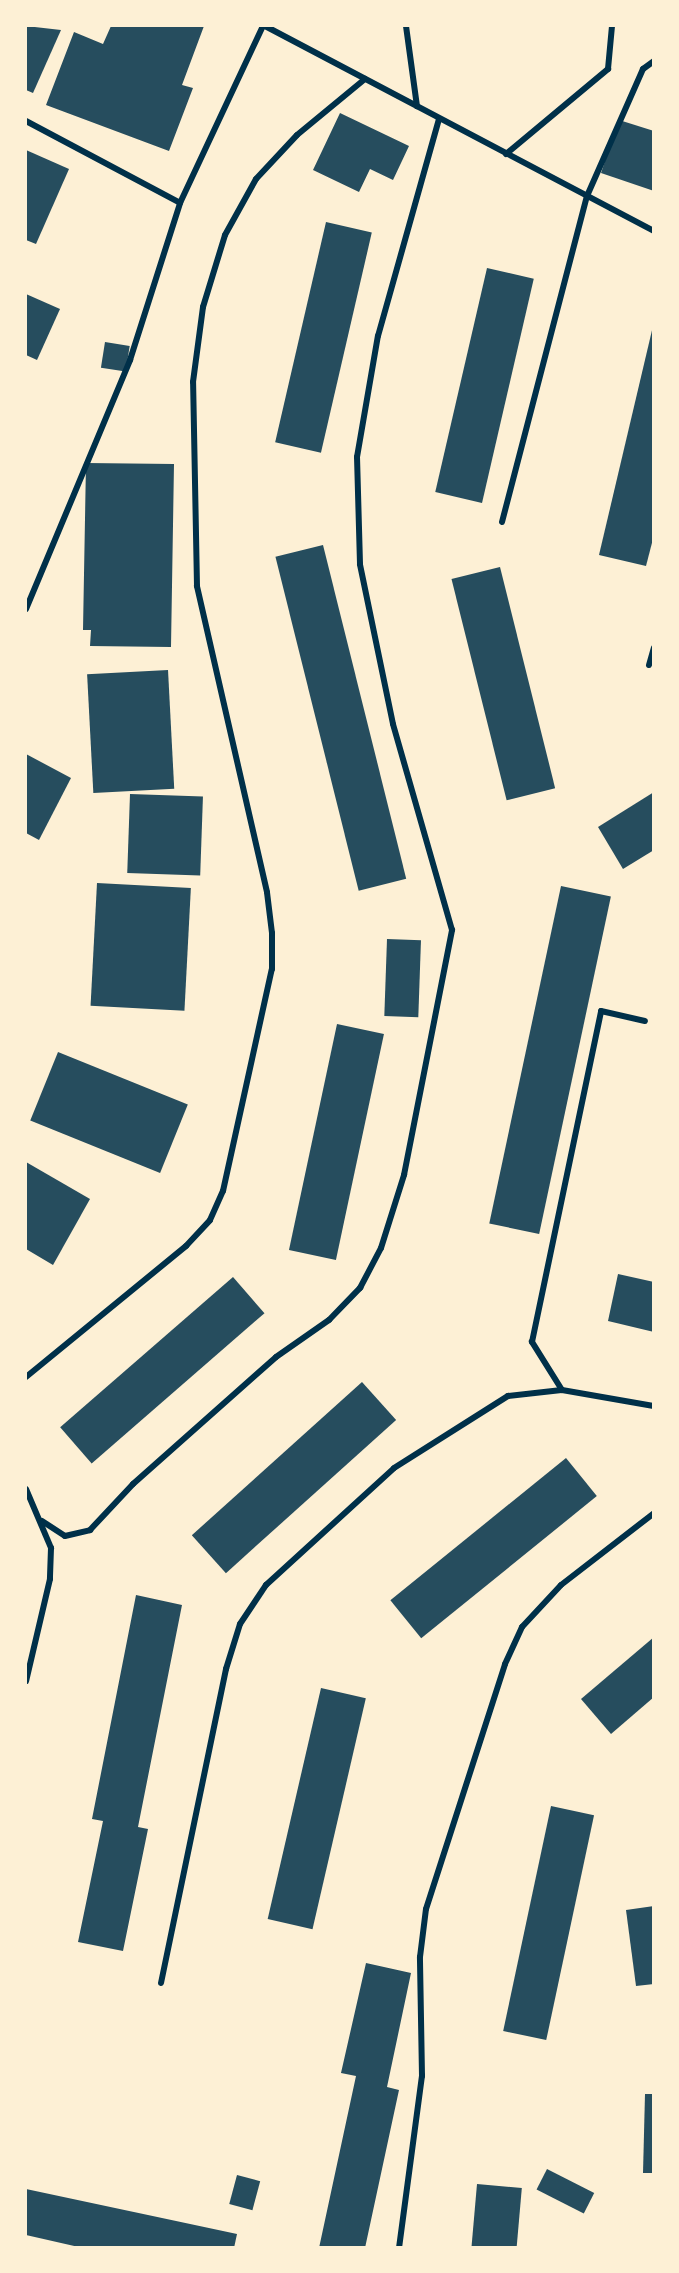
<!DOCTYPE html>
<style>
body{margin:0}
#map{position:relative;width:679px;height:2273px;overflow:hidden;background:#fdf0d5;font-family:"Source Sans 3",sans-serif}
div>[style]{position:absolute}
.building>*{inset:0;background:#264d5e;transform-origin:0 0}
.minor>*{height:6px;margin:-3px;padding:0 3px;transform-origin:3px;border-radius:3px;background:#003049}
span{translate:-50% -50%;white-space:nowrap;text-align:center;line-height:1.15;-webkit-text-stroke:4.5px #fdf0d5;paint-order:stroke}
.frame{position:absolute;inset:0;border:27px solid #fdf0d5;pointer-events:none}
</style>
<div id="map">
<div class="building">
<i style="clip-path:polygon(26px 26px,61px 30px,33px 93px,26px 90px)"></i>
<i style="clip-path:polygon(111px 26px,204px 26px,182px 85px,193px 88px,169px 151px,46px 105px,74px 32px,103px 44px)"></i>
<i style="clip-path:polygon(340px 113px,409px 146px,393px 180px,370px 169px,359px 192px,313px 170px)"></i>
<i style="clip-path:polygon(619px 120px,654px 131px,654px 191px,601px 173px)"></i>
<i style="clip-path:polygon(26px 150px,69px 169px,36px 244px,26px 240px)"></i>
<i style="left:326px;top:222px;width:47px;height:226px;rotate:13deg"></i>
<i style="left:487px;top:268px;width:48px;height:230px;rotate:13deg"></i>
<i style="clip-path:polygon(26px 294px,60px 309px,37px 360px,26px 355px)"></i>
<i style="clip-path:polygon(653px 326px,654px 535px,646px 566px,599px 555px)"></i>
<i style="left:105px;top:342px;width:25px;height:26px;rotate:9deg"></i>
<i style="clip-path:polygon(86px 463px,174px 464px,171px 647px,90px 646px,91px 630px,83px 630px)"></i>
<i style="left:323px;top:545px;width:344px;height:49px;rotate:76deg"></i>
<i style="left:500px;top:567px;width:228px;height:50px;rotate:76deg"></i>
<i style="left:168px;top:670px;width:119px;height:81px;rotate:87deg"></i>
<i style="clip-path:polygon(26px 754px,71px 778px,39px 840px,26px 833px)"></i>
<i style="clip-path:polygon(654px 792px,654px 850px,623px 869px,598px 827px)"></i>
<i style="left:130px;top:794px;width:73px;height:79px;rotate:2deg"></i>
<i style="left:97px;top:883px;width:94px;height:123px;rotate:3deg"></i>
<i style="left:561px;top:886px;width:51px;height:345px;rotate:12deg"></i>
<i style="left:387px;top:939px;width:34px;height:77px;rotate:2deg"></i>
<i style="left:337px;top:1024px;width:48px;height:231px;rotate:12deg"></i>
<i style="left:58px;top:1052px;width:140px;height:74px;rotate:22deg"></i>
<i style="clip-path:polygon(26px 1162px,90px 1199px,53px 1265px,26px 1249px)"></i>
<i style="clip-path:polygon(618px 1274px,654px 1282px,654px 1332px,608px 1321px)"></i>
<i style="left:233px;top:1277px;width:48px;height:229px;rotate:49deg"></i>
<i style="left:362px;top:1382px;width:51px;height:229px;rotate:48deg"></i>
<i style="left:566px;top:1458px;width:49px;height:226px;rotate:51deg"></i>
<i style="clip-path:polygon(136px 1595px,182px 1605px,138px 1827px,148px 1829px,123px 1951px,78px 1942px,103px 1821px,92px 1819px)"></i>
<i style="clip-path:polygon(654px 1637px,654px 1697px,611px 1734px,581px 1699px)"></i>
<i style="left:321px;top:1688px;width:46px;height:237px;rotate:13deg"></i>
<i style="left:551px;top:1806px;width:44px;height:230px;rotate:12deg"></i>
<i style="clip-path:polygon(654px 1906px,654px 1984px,636px 1986px,626px 1910px)"></i>
<i style="clip-path:polygon(366px 1963px,411px 1973px,387px 2087px,399px 2090px,365px 2248px,319px 2248px,356px 2076px,341px 2073px)"></i>
<i style="clip-path:polygon(645px 2094px,654px 2094px,654px 2173px,643px 2173px)"></i>
<i style="left:547px;top:2169px;width:53px;height:23px;rotate:27deg"></i>
<i style="left:237px;top:2175px;width:24px;height:30px;rotate:15deg"></i>
<i style="left:477px;top:2184px;width:45px;height:64px;rotate:5deg"></i>
<i style="clip-path:polygon(26px 2189px,237px 2234px,234px 2248px,83px 2248px,26px 2235px)"></i>
</div>
<div class="minor">
<i style="left:265px;top:26px;width:440px;rotate:27.8deg"></i>
<i style="left:406px;top:26px;width:81px;rotate:82.2deg"></i>
<i style="left:26px;top:121px;width:174px;rotate:28deg"></i>
<i style="left:506px;top:154px;width:133px;rotate:-39.8deg"></i>
<i style="left:608px;top:69px;width:43px;rotate:-84.7deg"></i>
<i style="left:502px;top:522px;width:337px;rotate:-75.4deg"></i>
<i style="left:587px;top:196px;width:139px;rotate:-66.2deg"></i>
<i style="left:643px;top:69px;width:14px;rotate:-36deg"></i>
<i style="left:26px;top:609px;width:270px;rotate:-67.3deg"></i>
<i style="left:130px;top:360px;width:165px;rotate:-72.3deg"></i>
<i style="left:180px;top:203px;width:195px;rotate:-64.9deg"></i>
<i style="left:649px;top:665px;width:18px;rotate:-74deg"></i>
<i style="left:26px;top:1377px;width:207px;rotate:-39.3deg"></i>
<i style="left:186px;top:1246px;width:35px;rotate:-47deg"></i>
<i style="left:210px;top:1220px;width:32px;rotate:-66deg"></i>
<i style="left:223px;top:1191px;width:227px;rotate:-77.6deg"></i>
<i style="left:272px;top:969px;width:36px;rotate:-90deg"></i>
<i style="left:272px;top:933px;width:41px;rotate:-97deg"></i>
<i style="left:267px;top:892px;width:314px;rotate:-102.9deg"></i>
<i style="left:197px;top:586px;width:204px;rotate:-91.1deg"></i>
<i style="left:193px;top:382px;width:76px;rotate:-82.4deg"></i>
<i style="left:203px;top:307px;width:75px;rotate:-73deg"></i>
<i style="left:225px;top:235px;width:64px;rotate:-61deg"></i>
<i style="left:256px;top:179px;width:60px;rotate:-47deg"></i>
<i style="left:297px;top:135px;width:88px;rotate:-39.5deg"></i>
<i style="left:562px;top:1390px;width:57px;rotate:-122deg"></i>
<i style="left:532px;top:1342px;width:338px;rotate:-78.2deg"></i>
<i style="left:601px;top:1011px;width:45px;rotate:12.8deg"></i>
<i style="left:26px;top:1489px;width:64px;rotate:67deg"></i>
<i style="left:51px;top:1548px;width:31px;rotate:92deg"></i>
<i style="left:50px;top:1579px;width:105px;rotate:103.2deg"></i>
<i style="left:42px;top:1521px;width:27px;rotate:33deg"></i>
<i style="left:65px;top:1536px;width:26px;rotate:-13deg"></i>
<i style="left:90px;top:1530px;width:63px;rotate:-46.9deg"></i>
<i style="left:133px;top:1484px;width:191px;rotate:-41.6deg"></i>
<i style="left:276px;top:1357px;width:65px;rotate:-34.9deg"></i>
<i style="left:329px;top:1320px;width:45px;rotate:-45.9deg"></i>
<i style="left:360px;top:1288px;width:45px;rotate:-62.3deg"></i>
<i style="left:381px;top:1248px;width:77px;rotate:-72.5deg"></i>
<i style="left:404px;top:1175px;width:250px;rotate:-78.9deg"></i>
<i style="left:452px;top:930px;width:214px;rotate:-106deg"></i>
<i style="left:393px;top:724px;width:163px;rotate:-101.7deg"></i>
<i style="left:360px;top:564px;width:107px;rotate:-91.6deg"></i>
<i style="left:357px;top:457px;width:123px;rotate:-80.2deg"></i>
<i style="left:378px;top:336px;width:225px;rotate:-74.3deg"></i>
<i style="left:161px;top:1983px;width:321px;rotate:-78.3deg"></i>
<i style="left:226px;top:1669px;width:47px;rotate:-72.7deg"></i>
<i style="left:240px;top:1624px;width:47px;rotate:-56.3deg"></i>
<i style="left:266px;top:1585px;width:173px;rotate:-42.4deg"></i>
<i style="left:394px;top:1468px;width:135px;rotate:-32.3deg"></i>
<i style="left:508px;top:1396px;width:54px;rotate:-6.3deg"></i>
<i style="left:562px;top:1390px;width:93px;rotate:9.9deg"></i>
<i style="left:399px;top:2248px;width:174px;rotate:-82.4deg"></i>
<i style="left:422px;top:2076px;width:119px;rotate:-91deg"></i>
<i style="left:420px;top:1957px;width:48px;rotate:-82.9deg"></i>
<i style="left:426px;top:1909px;width:257px;rotate:-72.1deg"></i>
<i style="left:505px;top:1664px;width:41px;rotate:-65.3deg"></i>
<i style="left:522px;top:1627px;width:57px;rotate:-47.1deg"></i>
<i style="left:561px;top:1585px;width:118px;rotate:-37.7deg"></i>
</div>
<div class="frame"></div>
</div>
